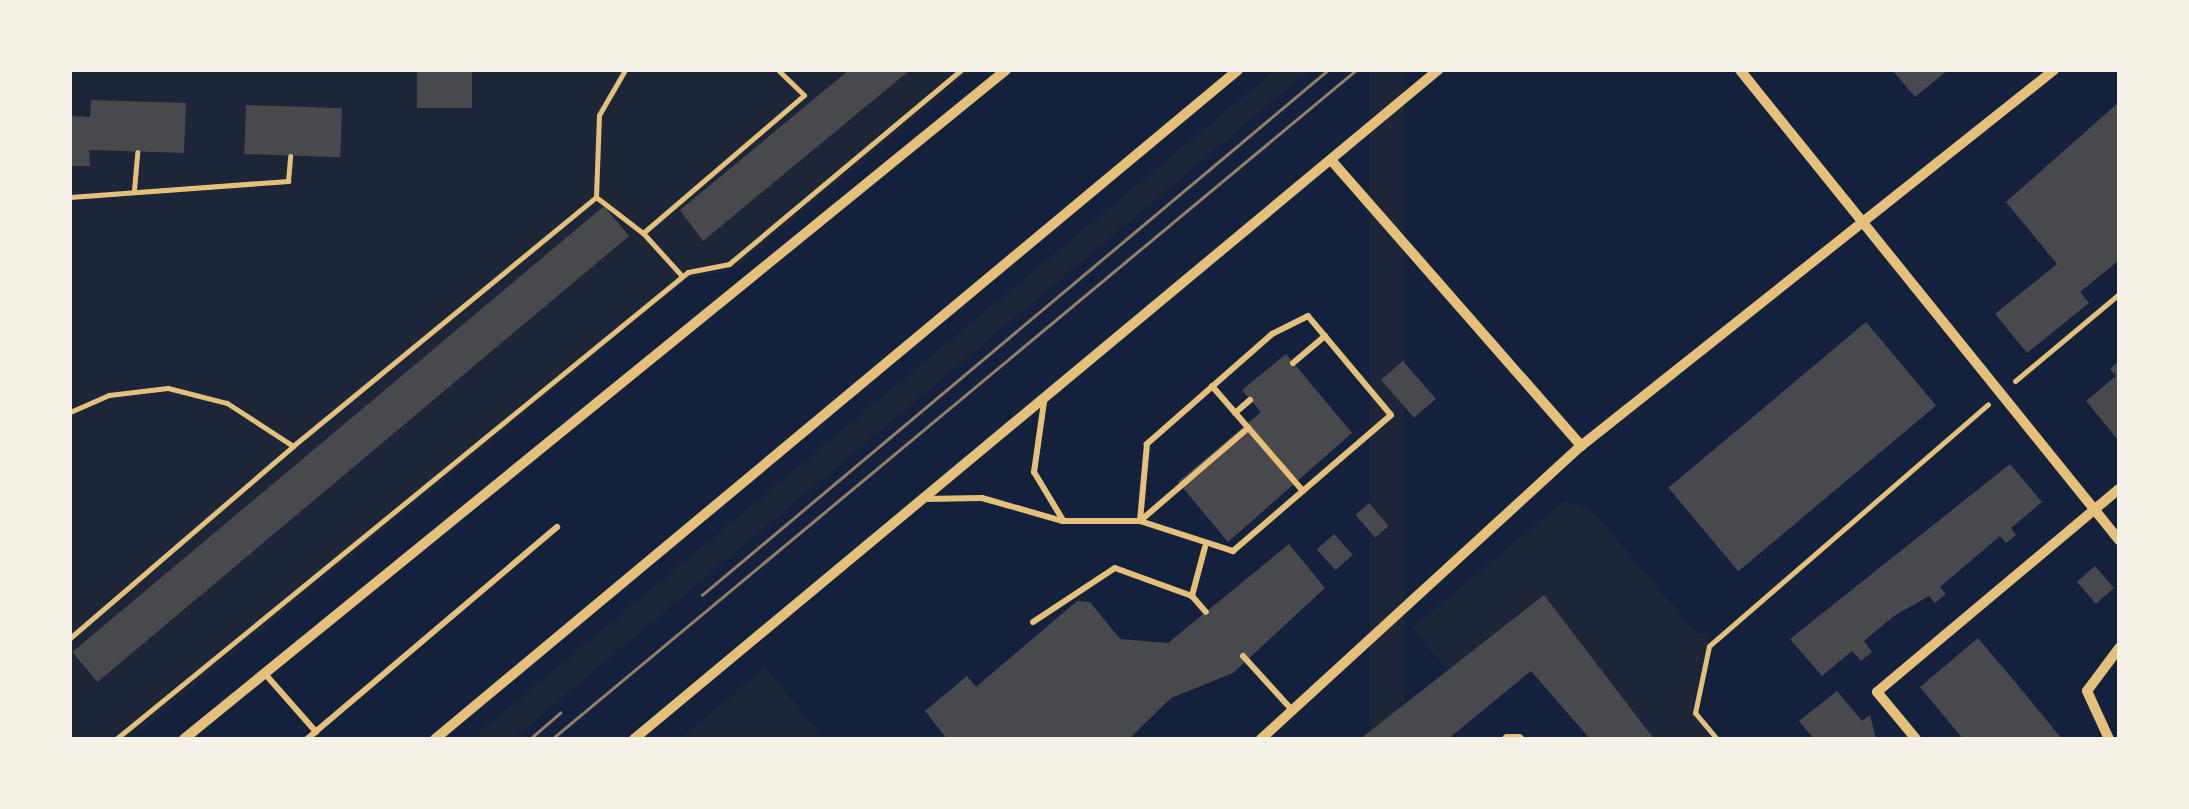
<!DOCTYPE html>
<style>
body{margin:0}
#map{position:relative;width:2189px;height:809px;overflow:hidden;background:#14213d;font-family:"Source Sans 3",sans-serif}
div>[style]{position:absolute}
.green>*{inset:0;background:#1d2539;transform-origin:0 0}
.building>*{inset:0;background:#48494c;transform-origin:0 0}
.path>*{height:5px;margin:-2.5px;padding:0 2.5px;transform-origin:2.5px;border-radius:2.5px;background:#e5c07b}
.service>*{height:6px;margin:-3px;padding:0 3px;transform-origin:3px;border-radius:3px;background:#e5c07b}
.minor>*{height:10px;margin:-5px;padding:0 5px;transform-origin:5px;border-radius:5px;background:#e5c07b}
.tram>*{height:2.5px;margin:-1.25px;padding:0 1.25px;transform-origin:1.25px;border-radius:1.25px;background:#918062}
span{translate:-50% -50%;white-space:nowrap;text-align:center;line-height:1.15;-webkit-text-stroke:8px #f6f1e7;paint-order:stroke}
.frame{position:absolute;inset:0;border:72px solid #f6f1e7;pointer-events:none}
</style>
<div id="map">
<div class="green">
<i style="clip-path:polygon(70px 70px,972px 70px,732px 270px,687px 279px,129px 739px,70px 739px)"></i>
<i style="clip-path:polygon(1275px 70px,1310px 70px,513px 739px,471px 739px)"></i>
<i style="left:1370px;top:70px;width:34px;height:1044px"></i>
<i style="clip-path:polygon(1564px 501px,1590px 508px,1696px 633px,1709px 634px,1695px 714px,1715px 739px,1654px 739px,1544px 596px,1450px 675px,1413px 627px)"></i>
<i style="clip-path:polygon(765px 667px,824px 739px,680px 739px)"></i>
</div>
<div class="building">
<i style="left:417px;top:70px;width:55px;height:38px"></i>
<i style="clip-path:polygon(849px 70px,910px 70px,703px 241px,680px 210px)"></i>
<i style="clip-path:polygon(1892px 70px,1948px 70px,1915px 97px)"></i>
<i style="clip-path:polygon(91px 100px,186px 103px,184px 153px,89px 150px,90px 166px,70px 166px,70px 116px,90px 117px)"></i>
<i style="clip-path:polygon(2119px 102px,2119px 260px,2080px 292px,2089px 303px,2027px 353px,1995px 314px,2057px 264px,2006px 202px)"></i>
<i style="left:246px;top:105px;width:96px;height:49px;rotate:2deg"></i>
<i style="left:604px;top:206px;width:39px;height:694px;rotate:50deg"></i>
<i style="left:1866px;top:322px;width:109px;height:258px;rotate:50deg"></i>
<i style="clip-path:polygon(1286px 354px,1352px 433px,1228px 542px,1178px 482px,1261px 412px,1242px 390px)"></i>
<i style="left:1403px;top:361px;width:50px;height:29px;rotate:49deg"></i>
<i style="clip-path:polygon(2119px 361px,2119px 441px,2086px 401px,2116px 376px,2110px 369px)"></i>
<i style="clip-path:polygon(2010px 464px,2042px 502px,2011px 528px,2016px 535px,2006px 543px,2000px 536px,1940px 587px,1946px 594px,1935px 603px,1929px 596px,1894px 616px,1864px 641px,1872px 652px,1861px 661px,1852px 651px,1822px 676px,1790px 639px)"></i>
<i style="left:1369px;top:503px;width:30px;height:18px;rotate:49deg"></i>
<i style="left:1334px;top:534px;width:28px;height:23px;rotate:48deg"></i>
<i style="clip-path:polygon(1289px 544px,1325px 588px,1233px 673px,1171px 698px,1129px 739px,947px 739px,925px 711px,967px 676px,976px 687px,1077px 601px,1090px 602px,1120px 639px,1168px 643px)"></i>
<i style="left:2095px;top:566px;width:29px;height:24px;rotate:49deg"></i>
<i style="clip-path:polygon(1544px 595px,1654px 739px,1590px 739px,1531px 671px,1448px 739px,1360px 739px)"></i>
<i style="clip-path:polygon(1978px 638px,2021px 689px,2062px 739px,1963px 739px,1920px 687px)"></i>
<i style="clip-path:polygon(1837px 691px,1862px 721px,1870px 715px,1876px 739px,1814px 739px,1799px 721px)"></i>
</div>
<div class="path">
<i style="left:134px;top:190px;width:38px;rotate:-85deg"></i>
<i style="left:70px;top:197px;width:219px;rotate:-4.2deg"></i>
<i style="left:288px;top:181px;width:25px;rotate:-85deg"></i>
<i style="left:596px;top:197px;width:59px;rotate:37.5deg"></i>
<i style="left:682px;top:276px;width:58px;rotate:-132.2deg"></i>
<i style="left:643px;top:233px;width:212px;rotate:-40.6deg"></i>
<i style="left:804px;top:95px;width:36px;rotate:-136deg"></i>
<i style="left:2015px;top:381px;width:136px;rotate:-39.9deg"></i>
<i style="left:70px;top:412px;width:43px;rotate:-23.6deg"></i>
<i style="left:109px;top:395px;width:59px;rotate:-6.8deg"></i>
<i style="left:168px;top:388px;width:61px;rotate:14.3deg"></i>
<i style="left:227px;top:403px;width:79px;rotate:33.1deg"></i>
<i style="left:293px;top:446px;width:392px;rotate:-39.4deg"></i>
<i style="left:596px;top:197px;width:82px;rotate:-87.9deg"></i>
<i style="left:599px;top:115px;width:52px;rotate:-60deg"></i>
<i style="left:70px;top:638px;width:294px;rotate:-40.7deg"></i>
<i style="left:116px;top:739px;width:738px;rotate:-39.23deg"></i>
<i style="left:688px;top:272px;width:42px;rotate:-11deg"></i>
<i style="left:729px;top:264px;width:302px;rotate:-39.9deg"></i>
<i style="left:1717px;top:739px;width:34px;rotate:-130deg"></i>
<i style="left:1695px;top:713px;width:68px;rotate:-78.2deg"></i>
<i style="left:1709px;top:646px;width:369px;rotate:-40.9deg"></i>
</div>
<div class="service">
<i style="left:1293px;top:363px;width:42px;rotate:-40.2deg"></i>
<i style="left:1212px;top:386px;width:139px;rotate:49.1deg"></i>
<i style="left:1044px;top:402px;width:71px;rotate:98.1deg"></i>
<i style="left:1034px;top:472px;width:56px;rotate:58.9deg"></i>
<i style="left:1235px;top:413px;width:20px;rotate:-41deg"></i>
<i style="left:924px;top:499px;width:58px;rotate:-1deg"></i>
<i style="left:982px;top:498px;width:84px;rotate:15.9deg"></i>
<i style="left:1063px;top:521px;width:77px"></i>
<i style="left:1140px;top:521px;width:98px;rotate:17.9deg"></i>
<i style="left:1233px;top:551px;width:208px;rotate:-40.7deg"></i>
<i style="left:1391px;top:415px;width:129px;rotate:-130deg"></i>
<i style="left:1308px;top:316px;width:40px;rotate:153.4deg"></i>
<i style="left:1272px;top:334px;width:167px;rotate:138.7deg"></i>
<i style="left:1147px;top:444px;width:77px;rotate:95.2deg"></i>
<i style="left:1140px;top:521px;width:143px;rotate:-40.7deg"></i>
<i style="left:1205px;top:547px;width:51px;rotate:104.9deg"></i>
<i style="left:1192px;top:596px;width:21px;rotate:49deg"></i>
<i style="left:1033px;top:622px;width:98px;rotate:-33.4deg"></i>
<i style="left:1115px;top:568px;width:82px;rotate:20deg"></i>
<i style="left:1243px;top:656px;width:73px;rotate:47.8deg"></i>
<i style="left:266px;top:675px;width:76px;rotate:48.7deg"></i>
<i style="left:307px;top:739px;width:328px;rotate:-40.3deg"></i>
</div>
<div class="minor">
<i style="left:1740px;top:70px;width:604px;rotate:51.12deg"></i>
<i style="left:1331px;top:160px;width:380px;rotate:48.8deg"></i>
<i style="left:184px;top:739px;width:1060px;rotate:-39.14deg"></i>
<i style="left:435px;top:739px;width:1045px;rotate:-39.8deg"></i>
<i style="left:634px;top:739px;width:1046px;rotate:-39.76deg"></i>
<i style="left:1261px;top:739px;width:434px;rotate:-42.5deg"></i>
<i style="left:1581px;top:446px;width:604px;rotate:-38.48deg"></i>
<i style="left:1507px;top:739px;width:12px"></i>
<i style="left:1916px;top:739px;width:61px;rotate:-129.7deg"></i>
<i style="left:1877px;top:692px;width:316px;rotate:-40deg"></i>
<i style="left:2109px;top:739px;width:53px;rotate:-114.6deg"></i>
<i style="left:2087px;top:691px;width:54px;rotate:-53.3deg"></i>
</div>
<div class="tram">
<i style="left:702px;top:595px;width:817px;rotate:-39.99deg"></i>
<i style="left:530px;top:739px;width:40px;rotate:-41deg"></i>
<i style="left:552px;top:739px;width:1046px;rotate:-39.76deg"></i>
</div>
<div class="frame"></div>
</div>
